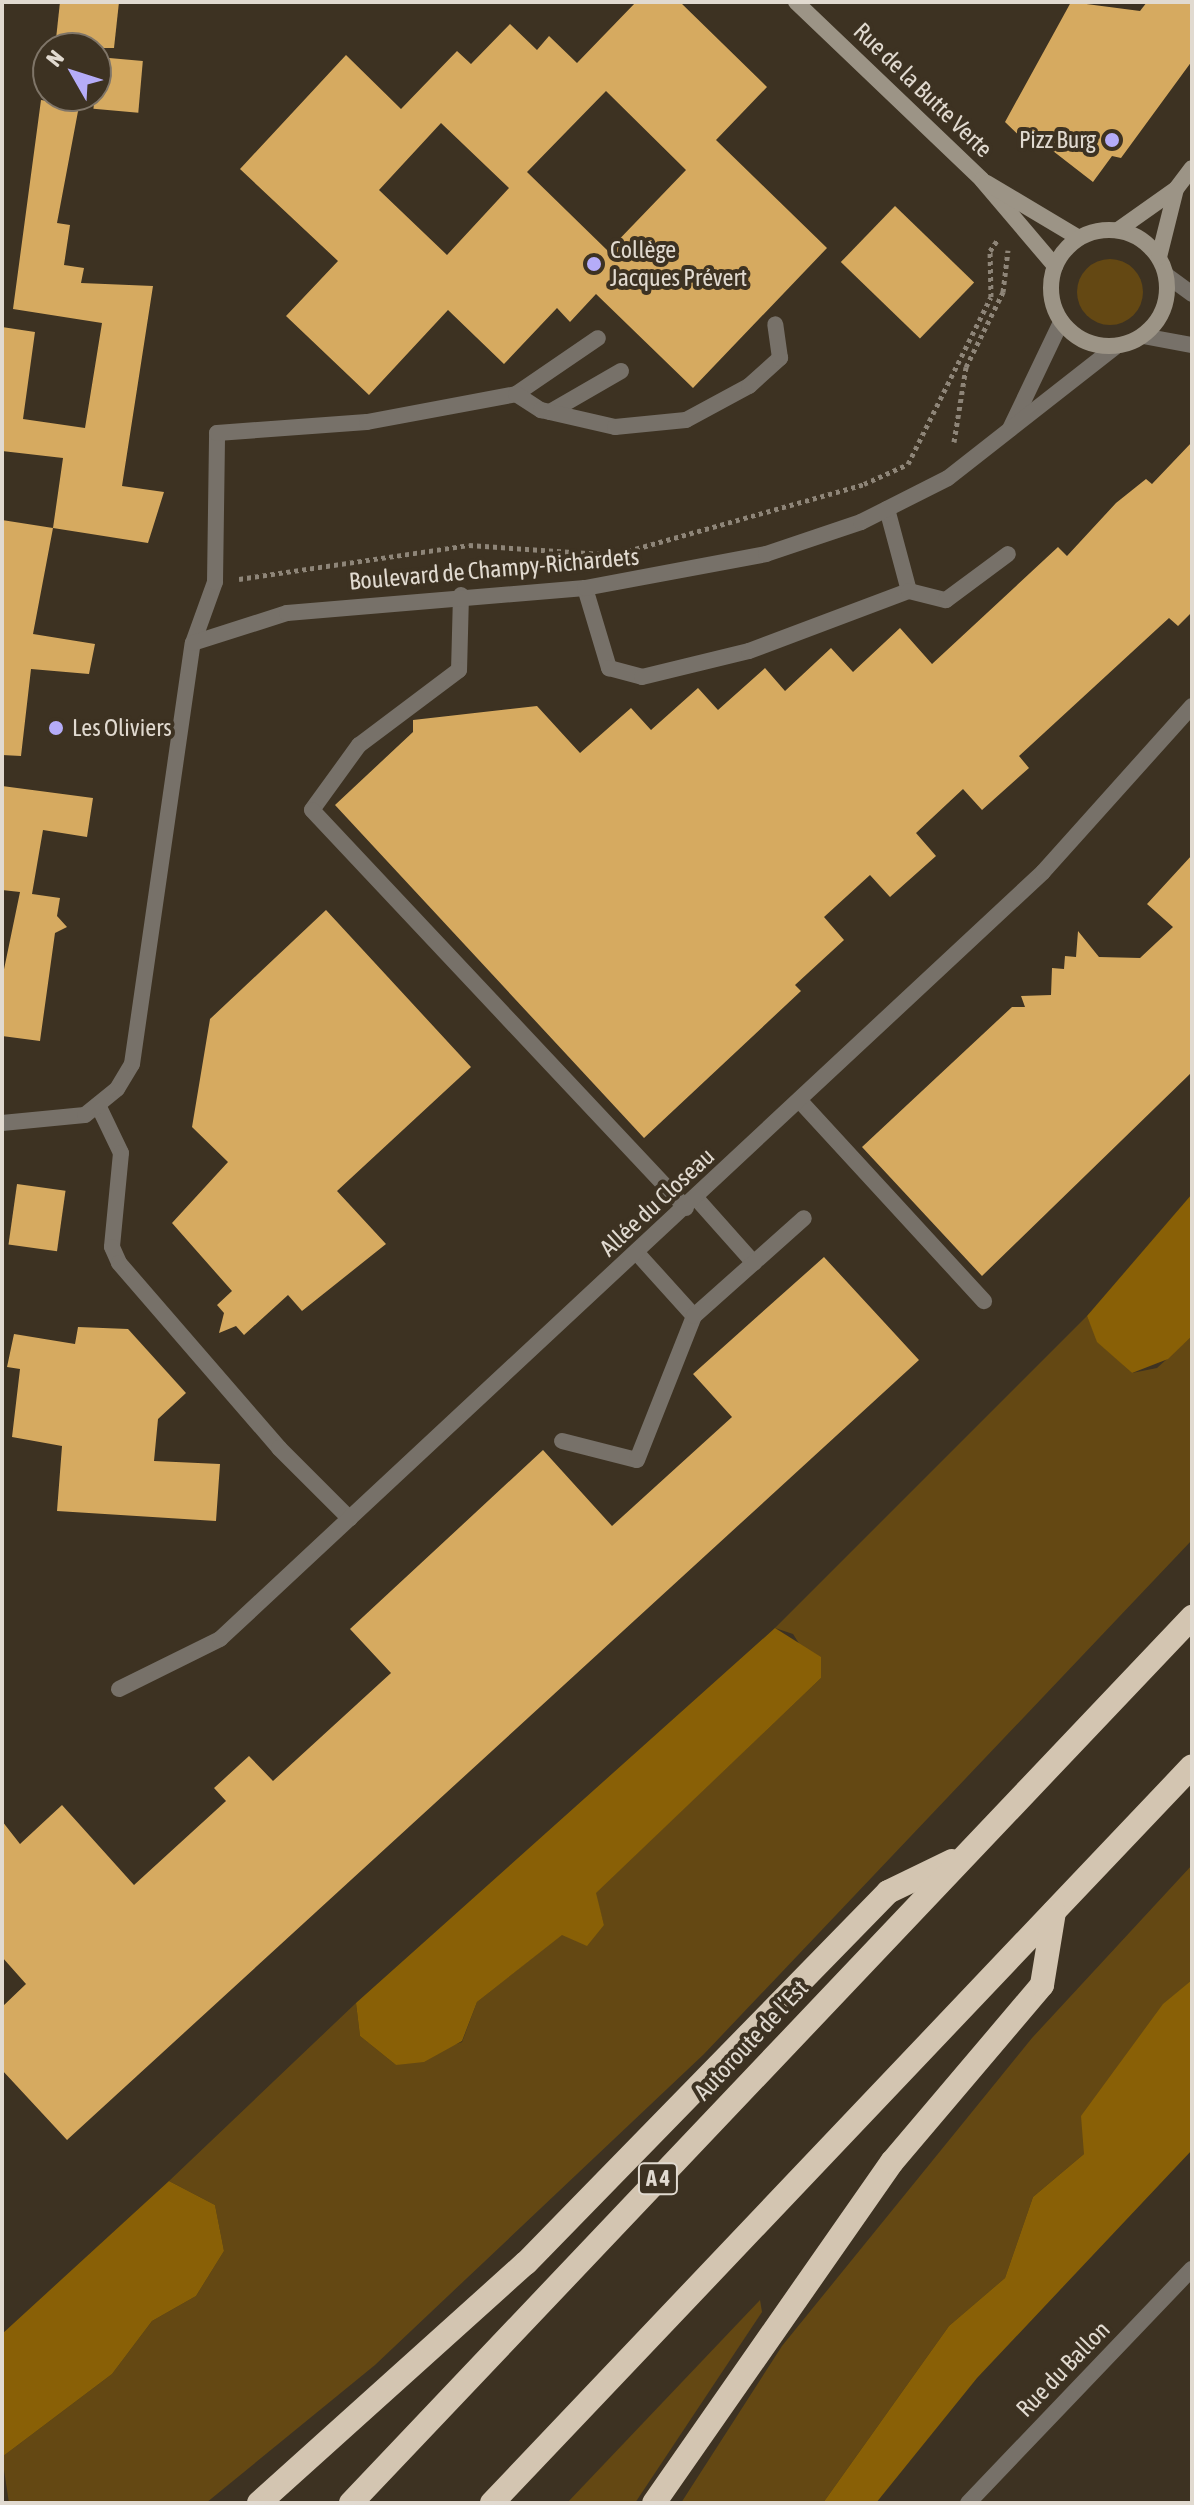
<!DOCTYPE html>
<meta charset="utf-8">
<style>
body{margin:0}
#map{position:relative;width:1194px;height:2505px;overflow:hidden;background:#3d3222;font-family:"Asap Condensed",sans-serif}
div>[style]{position:absolute}
.green>*{inset:0;background:#644813}
.round{border-radius:50%}
.forest>*{inset:0;background:#896006}
.building>*{inset:0;background:#d6aa60;transform-origin:0 0}
.path>*{height:5px;margin-top:-2.5px;transform-origin:0;background:repeating-linear-gradient(90deg,#8e8578 0 4px,transparent 0 8px)}
.lane>*{height:16px;margin:-8px;padding:0 8px;transform-origin:8px;border-radius:8px;background:#777169}
.street>*{height:16px;margin:-8px;padding:0 8px;transform-origin:8px;border-radius:8px;background:#777169}
.secondary>*{height:16px;margin:-8px;padding:0 8px;transform-origin:8px;border-radius:8px;background:#9c9486}
.secondary>.ring{margin:-8px;padding:0;box-sizing:content-box;background:none;border:16px solid #9c9486;border-radius:50%}
.highway>*{height:24px;margin:-12px;padding:0 12px;transform-origin:12px;border-radius:12px;background:#d3c5b1}
.dots>*{width:22px;height:22px;translate:-50% -50%;box-sizing:border-box;border:4px solid #3d3222;border-radius:50%}
span{translate:-50% -50%;white-space:nowrap;text-align:center;line-height:1.15;-webkit-text-stroke:8px #3d3222;paint-order:stroke}
.shield-label span{padding:2px 6px;background:#3d3222;border:2px solid;border-radius:6px;-webkit-text-stroke-width:0}
.shield-label{font-size:22px;color:#e1dad0;font-weight:700}
.street-label{font-size:24px;color:#e1dad0}
.poi-label{font-size:24px;color:#e1dad0}
.right{translate:-100% -50%;text-align:right}
.left{translate:0 -50%;text-align:left}
.frame{position:absolute;inset:0;border:4px solid #e1dad0;pointer-events:none}
.north{position:absolute;left:32px;top:32px;width:80px;height:80px;box-sizing:border-box;background:#3d3222;border:2px solid #7f7568;border-radius:50%;rotate:309deg;font-size:22px;font-weight:700;line-height:32px;text-align:center;color:#e1dad0}
.north::after{content:'';display:block;margin:auto;width:28px;height:36px;background:#b5acf8;clip-path:polygon(50% 0,100% 100%,50% 72%,0 100%)}
</style>
<div id="map">
<div class="green">
<i class="round" style="left:1077px;top:259px;width:66px;height:66px"></i>
<i style="clip-path:polygon(1087px 1316px,1098px 1342px,1132px 1373px,1157px 1368px,1192px 1336px,1192px 1540px,704px 2054px,375px 2365px,206px 2503px,9px 2503px,2px 2457px,112px 2374px,152px 2321px,196px 2296px,224px 2251px,215px 2205px,169px 2181px,356px 2003px,360px 2036px,396px 2065px,462px 2042px,477px 2002px,562px 1934px,604px 1925px,595px 1893px,821px 1678px,793px 1634px,775px 1628px)"></i>
<i style="clip-path:polygon(1192px 1865px,1192px 1980px,1084px 2154px,1033px 2197px,1005px 2278px,949px 2326px,823px 2503px,681px 2503px,782px 2346px,1032px 2038px)"></i>
<i style="clip-path:polygon(760px 2300px,762px 2312px,635px 2503px,567px 2503px)"></i>
</div>
<div class="forest">
<i style="clip-path:polygon(1192px 1194px,1192px 1336px,1168px 1359px,1132px 1373px,1097px 1342px,1087px 1316px)"></i>
<i style="clip-path:polygon(775px 1628px,821px 1657px,821px 1678px,596px 1893px,604px 1925px,587px 1946px,562px 1935px,477px 2002px,462px 2041px,424px 2062px,396px 2065px,360px 2036px,356px 2003px)"></i>
<i style="clip-path:polygon(1192px 1980px,1192px 2150px,977px 2378px,876px 2503px,823px 2503px,949px 2326px,1005px 2278px,1033px 2197px,1084px 2154px,1081px 2116px,1163px 2004px)"></i>
<i style="clip-path:polygon(169px 2181px,215px 2205px,224px 2251px,196px 2296px,152px 2321px,112px 2374px,2px 2457px,2px 2334px)"></i>
</div>
<div class="building">
<i style="clip-path:polygon(60px 2px,119px 2px,114px 48px,55px 48px)"></i>
<i style="clip-path:polygon(evenodd,636px 2px,680px 2px,767px 87px,716px 140px,827px 248px,693px 388px,596px 294px,570px 322px,557px 308px,504px 364px,448px 310px,369px 395px,286px 316px,338px 261px,240px 169px,346px 55px,401px 109px,457px 51px,471px 64px,510px 24px,537px 50px,549px 36px,577px 63px,636px 2px,606px 91px,686px 170px,608px 251px,527px 172px,606px 91px,636px 2px,441px 123px,509px 188px,447px 255px,379px 190px,441px 123px)"></i>
<i style="clip-path:polygon(1071px 2px,1140px 11px,1147px 2px,1192px 2px,1192px 61px,1121px 158px,1112px 156px,1093px 182px,1053px 151px,1033px 149px,1005px 122px)"></i>
<i style="left:98px;top:57px;width:45px;height:52px;rotate:5deg"></i>
<i style="clip-path:polygon(41px 100px,79px 106px,57px 223px,70px 225px,64px 265px,84px 268px,81px 283px,153px 286px,122px 486px,164px 492px,148px 543px,53px 528px,63px 458px,2px 451px,2px 327px,35px 332px,23px 419px,85px 428px,102px 323px,13px 309px)"></i>
<i style="left:895px;top:206px;width:110px;height:78px;rotate:44deg"></i>
<i style="clip-path:polygon(1192px 442px,1192px 612px,1178px 626px,1169px 618px,1019px 756px,1029px 768px,982px 810px,963px 789px,916px 833px,936px 856px,890px 897px,870px 875px,824px 917px,844px 940px,795px 985px,801px 991px,644px 1138px,335px 805px,413px 732px,413px 720px,537px 706px,580px 753px,631px 708px,651px 730px,698px 688px,718px 710px,765px 668px,785px 691px,831px 648px,853px 672px,900px 628px,932px 664px,1058px 547px,1067px 556px,1116px 503px,1146px 479px,1152px 484px)"></i>
<i style="clip-path:polygon(2px 520px,53px 528px,33px 634px,95px 644px,89px 674px,31px 669px,21px 756px,2px 755px)"></i>
<i style="clip-path:polygon(2px 786px,93px 798px,87px 837px,43px 830px,32px 894px,60px 898px,57px 916px,67px 927px,55px 933px,40px 1041px,2px 1036px,2px 979px,20px 892px,2px 890px)"></i>
<i style="clip-path:polygon(1192px 855px,1192px 1072px,982px 1276px,862px 1147px,1012px 1007px,1025px 1007px,1021px 996px,1051px 995px,1052px 968px,1064px 969px,1065px 956px,1076px 957px,1078px 931px,1099px 957px,1140px 958px,1173px 927px,1147px 904px)"></i>
<i style="clip-path:polygon(326px 910px,471px 1067px,337px 1191px,386px 1244px,302px 1311px,288px 1295px,244px 1335px,236px 1326px,219px 1333px,224px 1313px,217px 1305px,232px 1291px,172px 1223px,228px 1162px,192px 1127px,210px 1019px)"></i>
<i style="left:17px;top:1184px;width:49px;height:61px;rotate:8deg"></i>
<i style="clip-path:polygon(824px 1257px,919px 1360px,67px 2140px,2px 2070px,2px 2007px,26px 1984px,2px 1957px,2px 1821px,20px 1844px,62px 1805px,134px 1885px,226px 1801px,214px 1788px,249px 1756px,273px 1781px,391px 1673px,350px 1629px,543px 1450px,612px 1526px,732px 1417px,693px 1374px)"></i>
<i style="clip-path:polygon(78px 1327px,128px 1329px,186px 1393px,158px 1419px,154px 1461px,220px 1464px,216px 1521px,57px 1511px,62px 1446px,12px 1437px,20px 1369px,7px 1367px,14px 1334px,75px 1344px)"></i>
</div>
<div class="path">
<i style="left:954px;top:442px;width:76px;rotate:-80.9deg"></i>
<i style="left:966px;top:367px;width:84px;rotate:-63.7deg"></i>
<i style="left:1003px;top:292px;width:42px;rotate:-83.2deg"></i>
<i style="left:628px;top:551px;width:245px;rotate:-15.8deg"></i>
<i style="left:864px;top:484px;width:48px;rotate:-24.4deg"></i>
<i style="left:908px;top:464px;width:186px;rotate:-63.6deg"></i>
<i style="left:991px;top:297px;width:46px;rotate:-91.2deg"></i>
<i style="left:990px;top:251px;width:14px;rotate:-56deg"></i>
<i style="left:239px;top:579px;width:232px;rotate:-8.4deg"></i>
<i style="left:469px;top:545px;width:145px;rotate:3.9deg"></i>
</div>
<div class="lane">
<i style="left:516px;top:394px;width:99px;rotate:-34.3deg"></i>
<i style="left:550px;top:412px;width:82px;rotate:-30deg"></i>
<i style="left:585px;top:588px;width:84px;rotate:73.3deg"></i>
<i style="left:609px;top:668px;width:34px;rotate:15deg"></i>
<i style="left:642px;top:677px;width:110px;rotate:-13.7deg"></i>
<i style="left:749px;top:651px;width:171px;rotate:-20.6deg"></i>
<i style="left:909px;top:591px;width:85px;rotate:-105deg"></i>
<i style="left:909px;top:591px;width:38px;rotate:14deg"></i>
<i style="left:946px;top:600px;width:77px;rotate:-36.6deg"></i>
<i style="left:461px;top:595px;width:75px;rotate:91.5deg"></i>
<i style="left:459px;top:670px;width:125px;rotate:143.1deg"></i>
<i style="left:359px;top:745px;width:80px;rotate:125.9deg"></i>
<i style="left:312px;top:810px;width:546px;rotate:46.78deg"></i>
<i style="left:193px;top:643px;width:65px;rotate:-70.2deg"></i>
<i style="left:215px;top:582px;width:149px;rotate:-89.2deg"></i>
<i style="left:217px;top:433px;width:150px;rotate:-4.2deg"></i>
<i style="left:367px;top:422px;width:152px;rotate:-10.6deg"></i>
<i style="left:516px;top:394px;width:30px;rotate:33deg"></i>
<i style="left:541px;top:410px;width:76px;rotate:12.9deg"></i>
<i style="left:615px;top:427px;width:71px;rotate:-5.6deg"></i>
<i style="left:686px;top:420px;width:72px;rotate:-28.4deg"></i>
<i style="left:749px;top:386px;width:42px;rotate:-42.1deg"></i>
<i style="left:780px;top:358px;width:34px;rotate:-98deg"></i>
<i style="left:800px;top:1101px;width:272px;rotate:47.4deg"></i>
<i style="left:696px;top:1198px;width:87px;rotate:48.3deg"></i>
<i style="left:637px;top:1253px;width:85px;rotate:47.9deg"></i>
<i style="left:562px;top:1441px;width:77px;rotate:14.2deg"></i>
<i style="left:637px;top:1460px;width:155px;rotate:-68.4deg"></i>
<i style="left:694px;top:1316px;width:147px;rotate:-41.7deg"></i>
</div>
<div class="street">
<i style="left:1166px;top:275px;width:32px;rotate:36deg"></i>
<i style="left:1143px;top:336px;width:50px;rotate:10.4deg"></i>
<i style="left:1010px;top:429px;width:119px;rotate:-64.5deg"></i>
<i style="left:98px;top:1105px;width:53px;rotate:64.4deg"></i>
<i style="left:121px;top:1153px;width:94px;rotate:95.5deg"></i>
<i style="left:112px;top:1247px;width:17px;rotate:66deg"></i>
<i style="left:119px;top:1263px;width:245px;rotate:49.1deg"></i>
<i style="left:279px;top:1448px;width:100px;rotate:45deg"></i>
<i style="left:2px;top:1123px;width:83px;rotate:-5.5deg"></i>
<i style="left:85px;top:1115px;width:41px;rotate:-39.1deg"></i>
<i style="left:117px;top:1089px;width:29px;rotate:-59deg"></i>
<i style="left:132px;top:1064px;width:425px;rotate:-81.8deg"></i>
<i style="left:193px;top:643px;width:99px;rotate:-17.7deg"></i>
<i style="left:287px;top:613px;width:299px;rotate:-4.8deg"></i>
<i style="left:585px;top:588px;width:184px;rotate:-10.6deg"></i>
<i style="left:766px;top:554px;width:100px;rotate:-18.6deg"></i>
<i style="left:861px;top:522px;width:97px;rotate:-26.8deg"></i>
<i style="left:948px;top:478px;width:212px;rotate:-38.1deg"></i>
<i style="left:119px;top:1689px;width:113px;rotate:-26.3deg"></i>
<i style="left:220px;top:1639px;width:1125px;rotate:-42.98deg"></i>
<i style="left:1043px;top:872px;width:223px;rotate:-48.1deg"></i>
<i style="left:968px;top:2503px;width:324px;rotate:-46.3deg"></i>
</div>
<div class="secondary">
<i style="left:796px;top:2px;width:257px;rotate:43.7deg"></i>
<i style="left:982px;top:180px;width:113px;rotate:49.7deg"></i>
<i style="left:987px;top:183px;width:107px;rotate:30.9deg"></i>
<i class="ring" style="left:1051px;top:230px;width:100px;height:100px"></i>
<i style="left:1118px;top:230px;width:71px;rotate:-35.3deg"></i>
<i style="left:1176px;top:189px;width:26px;rotate:-53deg"></i>
<i style="left:1159px;top:257px;width:70px;rotate:-76deg"></i>
</div>
<div class="highway">
<i style="left:259px;top:2503px;width:359px;rotate:-42deg"></i>
<i style="left:526px;top:2263px;width:518px;rotate:-45.7deg"></i>
<i style="left:888px;top:1892px;width:71px;rotate:-25.8deg"></i>
<i style="left:351px;top:2503px;width:1222px;rotate:-46.49deg"></i>
<i style="left:492px;top:2503px;width:1016px;rotate:-46.47deg"></i>
<i style="left:654px;top:2503px;width:416px;rotate:-55.1deg"></i>
<i style="left:892px;top:2162px;width:232px;rotate:-49.7deg"></i>
<i style="left:1042px;top:1985px;width:74px;rotate:-80.7deg"></i>
</div>
<div class="dots">
<i style="left:1112px;top:140px;background:#b5acf8"></i>
<i style="left:594px;top:264px;background:#b5acf8"></i>
<i style="left:56px;top:728px;background:#b5acf8"></i>
</div>
<div class="shield-label">
<span style="left:658px;top:2179px">A 4</span>
</div>
<div class="street-label">
<span style="left:923px;top:90px;rotate:44deg">Rue de la Butte Verte</span>
<span style="left:494px;top:569px;rotate:-5deg">Boulevard de Champy-Richardets</span>
<span style="left:657px;top:1202px;rotate:-43deg">Allée du Closeau</span>
<span style="left:751px;top:2040px;rotate:-47deg">Autoroute de l’Est</span>
<span style="left:1063px;top:2369px;rotate:-46deg">Rue du Ballon</span>
</div>
<div class="poi-label">
<span class="right" style="left:1096px;top:140px">Pizz Burg</span>
<span class="left" style="left:610px;top:264px">Collège<br>Jacques Prévert</span>
<span class="left" style="left:72px;top:728px">Les Oliviers</span>
</div>
<div class="frame"></div>
<div class="north">N</div>
</div>
